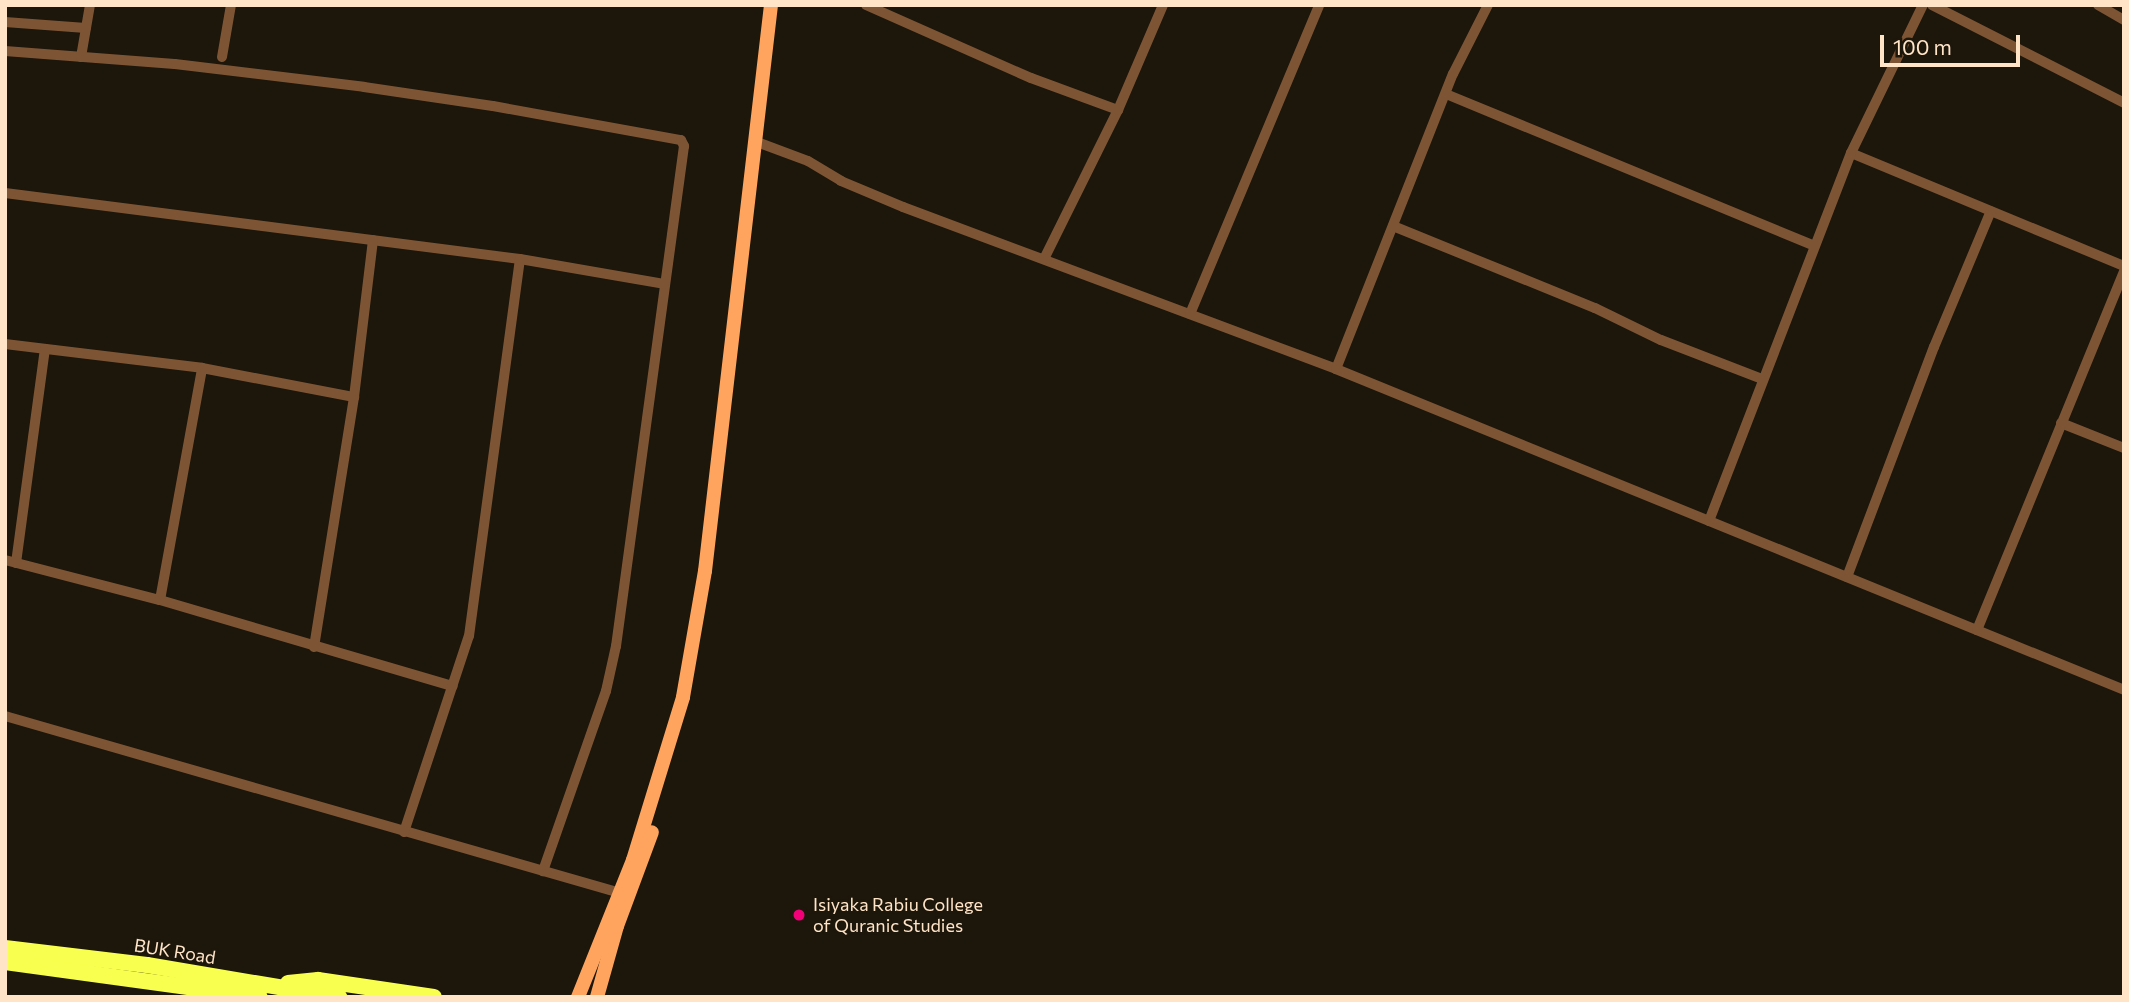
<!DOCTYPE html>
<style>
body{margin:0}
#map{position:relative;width:2129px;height:1002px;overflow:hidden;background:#1d160b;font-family:Commissioner,sans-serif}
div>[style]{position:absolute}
.minor>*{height:10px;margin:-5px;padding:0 5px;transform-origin:5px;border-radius:5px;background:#7d5535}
.secondary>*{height:14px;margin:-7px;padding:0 7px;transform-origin:7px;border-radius:7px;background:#ffa45e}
.primary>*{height:16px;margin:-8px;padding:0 8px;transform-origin:8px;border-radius:8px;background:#f9ff4e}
.dots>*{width:19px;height:19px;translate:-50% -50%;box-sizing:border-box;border:4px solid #1d160b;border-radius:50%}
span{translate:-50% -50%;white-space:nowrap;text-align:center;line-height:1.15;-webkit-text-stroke:5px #1d160b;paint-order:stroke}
.poi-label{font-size:18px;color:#ffe4c7}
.left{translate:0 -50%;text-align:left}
.street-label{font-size:18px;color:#ffe4c7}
.frame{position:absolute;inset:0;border:7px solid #ffe4c7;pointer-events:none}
.scale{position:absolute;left:1880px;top:35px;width:140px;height:32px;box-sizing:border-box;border:4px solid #ffe4c7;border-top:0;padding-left:9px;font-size:21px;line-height:24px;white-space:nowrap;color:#ffe4c7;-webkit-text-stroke:5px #1d160b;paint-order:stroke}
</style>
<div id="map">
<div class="minor">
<i style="left:866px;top:5px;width:180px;rotate:23.9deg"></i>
<i style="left:1031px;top:78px;width:93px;rotate:20.2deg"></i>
<i style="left:1932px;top:5px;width:216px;rotate:27deg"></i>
<i style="left:2098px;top:5px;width:30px;rotate:30deg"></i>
<i style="left:5px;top:22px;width:81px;rotate:4.2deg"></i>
<i style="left:5px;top:51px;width:170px;rotate:4.4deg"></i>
<i style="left:175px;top:64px;width:190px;rotate:6.9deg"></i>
<i style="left:364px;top:87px;width:130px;rotate:8.4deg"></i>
<i style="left:493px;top:106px;width:191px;rotate:10.3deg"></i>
<i style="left:681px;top:140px;width:7px;rotate:63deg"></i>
<i style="left:684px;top:146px;width:505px;rotate:97.74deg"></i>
<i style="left:616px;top:646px;width:46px;rotate:102.5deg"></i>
<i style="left:606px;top:691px;width:191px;rotate:109.3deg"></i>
<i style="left:81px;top:57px;width:53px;rotate:-80.2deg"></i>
<i style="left:222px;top:57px;width:53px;rotate:-80.2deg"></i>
<i style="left:1446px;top:94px;width:398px;rotate:22.4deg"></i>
<i style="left:757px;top:142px;width:54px;rotate:20.4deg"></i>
<i style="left:808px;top:161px;width:39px;rotate:31deg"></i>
<i style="left:841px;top:181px;width:67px;rotate:22.8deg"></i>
<i style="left:903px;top:207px;width:462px;rotate:20.5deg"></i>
<i style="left:1336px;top:369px;width:851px;rotate:22.16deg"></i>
<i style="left:1851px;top:153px;width:295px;rotate:22.5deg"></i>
<i style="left:5px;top:193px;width:519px;rotate:7.3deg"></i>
<i style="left:520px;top:259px;width:146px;rotate:9.8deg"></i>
<i style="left:1393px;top:226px;width:218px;rotate:22.1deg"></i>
<i style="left:1595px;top:308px;width:73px;rotate:25.9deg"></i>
<i style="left:1661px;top:340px;width:108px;rotate:21.1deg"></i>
<i style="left:1044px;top:259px;width:166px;rotate:-63.6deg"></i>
<i style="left:1118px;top:110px;width:114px;rotate:-66.8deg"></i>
<i style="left:1190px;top:314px;width:335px;rotate:-67.3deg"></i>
<i style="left:5px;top:344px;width:198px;rotate:6.9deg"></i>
<i style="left:202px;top:368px;width:155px;rotate:10.8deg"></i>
<i style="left:1336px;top:369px;width:317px;rotate:-68.4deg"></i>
<i style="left:1453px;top:74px;width:77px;rotate:-63.1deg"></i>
<i style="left:2061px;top:423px;width:68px;rotate:21.6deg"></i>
<i style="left:1709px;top:521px;width:394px;rotate:-68.9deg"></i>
<i style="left:1851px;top:153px;width:165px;rotate:-64.1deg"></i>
<i style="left:5px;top:560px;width:160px;rotate:14.5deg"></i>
<i style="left:160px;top:600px;width:305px;rotate:16.4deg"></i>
<i style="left:16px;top:563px;width:216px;rotate:-82.3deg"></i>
<i style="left:1847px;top:577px;width:246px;rotate:-69.3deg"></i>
<i style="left:1934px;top:347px;width:147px;rotate:-67.3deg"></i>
<i style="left:160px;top:600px;width:236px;rotate:-79.7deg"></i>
<i style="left:1977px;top:630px;width:388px;rotate:-67.7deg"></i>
<i style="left:314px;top:647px;width:253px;rotate:-80.9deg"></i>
<i style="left:354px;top:397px;width:158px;rotate:-83.1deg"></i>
<i style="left:5px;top:716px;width:647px;rotate:16.05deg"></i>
<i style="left:404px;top:832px;width:206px;rotate:-71.7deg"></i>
<i style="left:469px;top:636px;width:380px;rotate:-82.3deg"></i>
</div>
<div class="secondary">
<i style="left:578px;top:997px;width:148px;rotate:-68.1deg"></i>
<i style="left:633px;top:860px;width:170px;rotate:-72.9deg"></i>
<i style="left:683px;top:697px;width:128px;rotate:-80.1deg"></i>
<i style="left:705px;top:571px;width:570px;rotate:-83.35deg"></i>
<i style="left:597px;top:997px;width:74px;rotate:-74.3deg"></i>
<i style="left:617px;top:926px;width:100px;rotate:-69.6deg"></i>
</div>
<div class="primary">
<i style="left:5px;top:948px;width:143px;rotate:6.8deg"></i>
<i style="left:147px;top:965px;width:195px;rotate:9.5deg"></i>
<i style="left:5px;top:962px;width:257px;rotate:7.8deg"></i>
<i style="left:288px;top:983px;width:30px;rotate:-6deg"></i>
<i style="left:318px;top:980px;width:117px;rotate:8.3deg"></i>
</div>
<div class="dots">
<i style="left:799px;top:915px;background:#f20078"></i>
</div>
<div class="poi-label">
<span class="left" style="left:813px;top:915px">Isiyaka Rabiu College<br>of Quranic Studies</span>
</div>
<div class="street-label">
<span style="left:175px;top:951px;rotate:9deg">BUK Road</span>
</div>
<div class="frame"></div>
<div class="scale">100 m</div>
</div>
